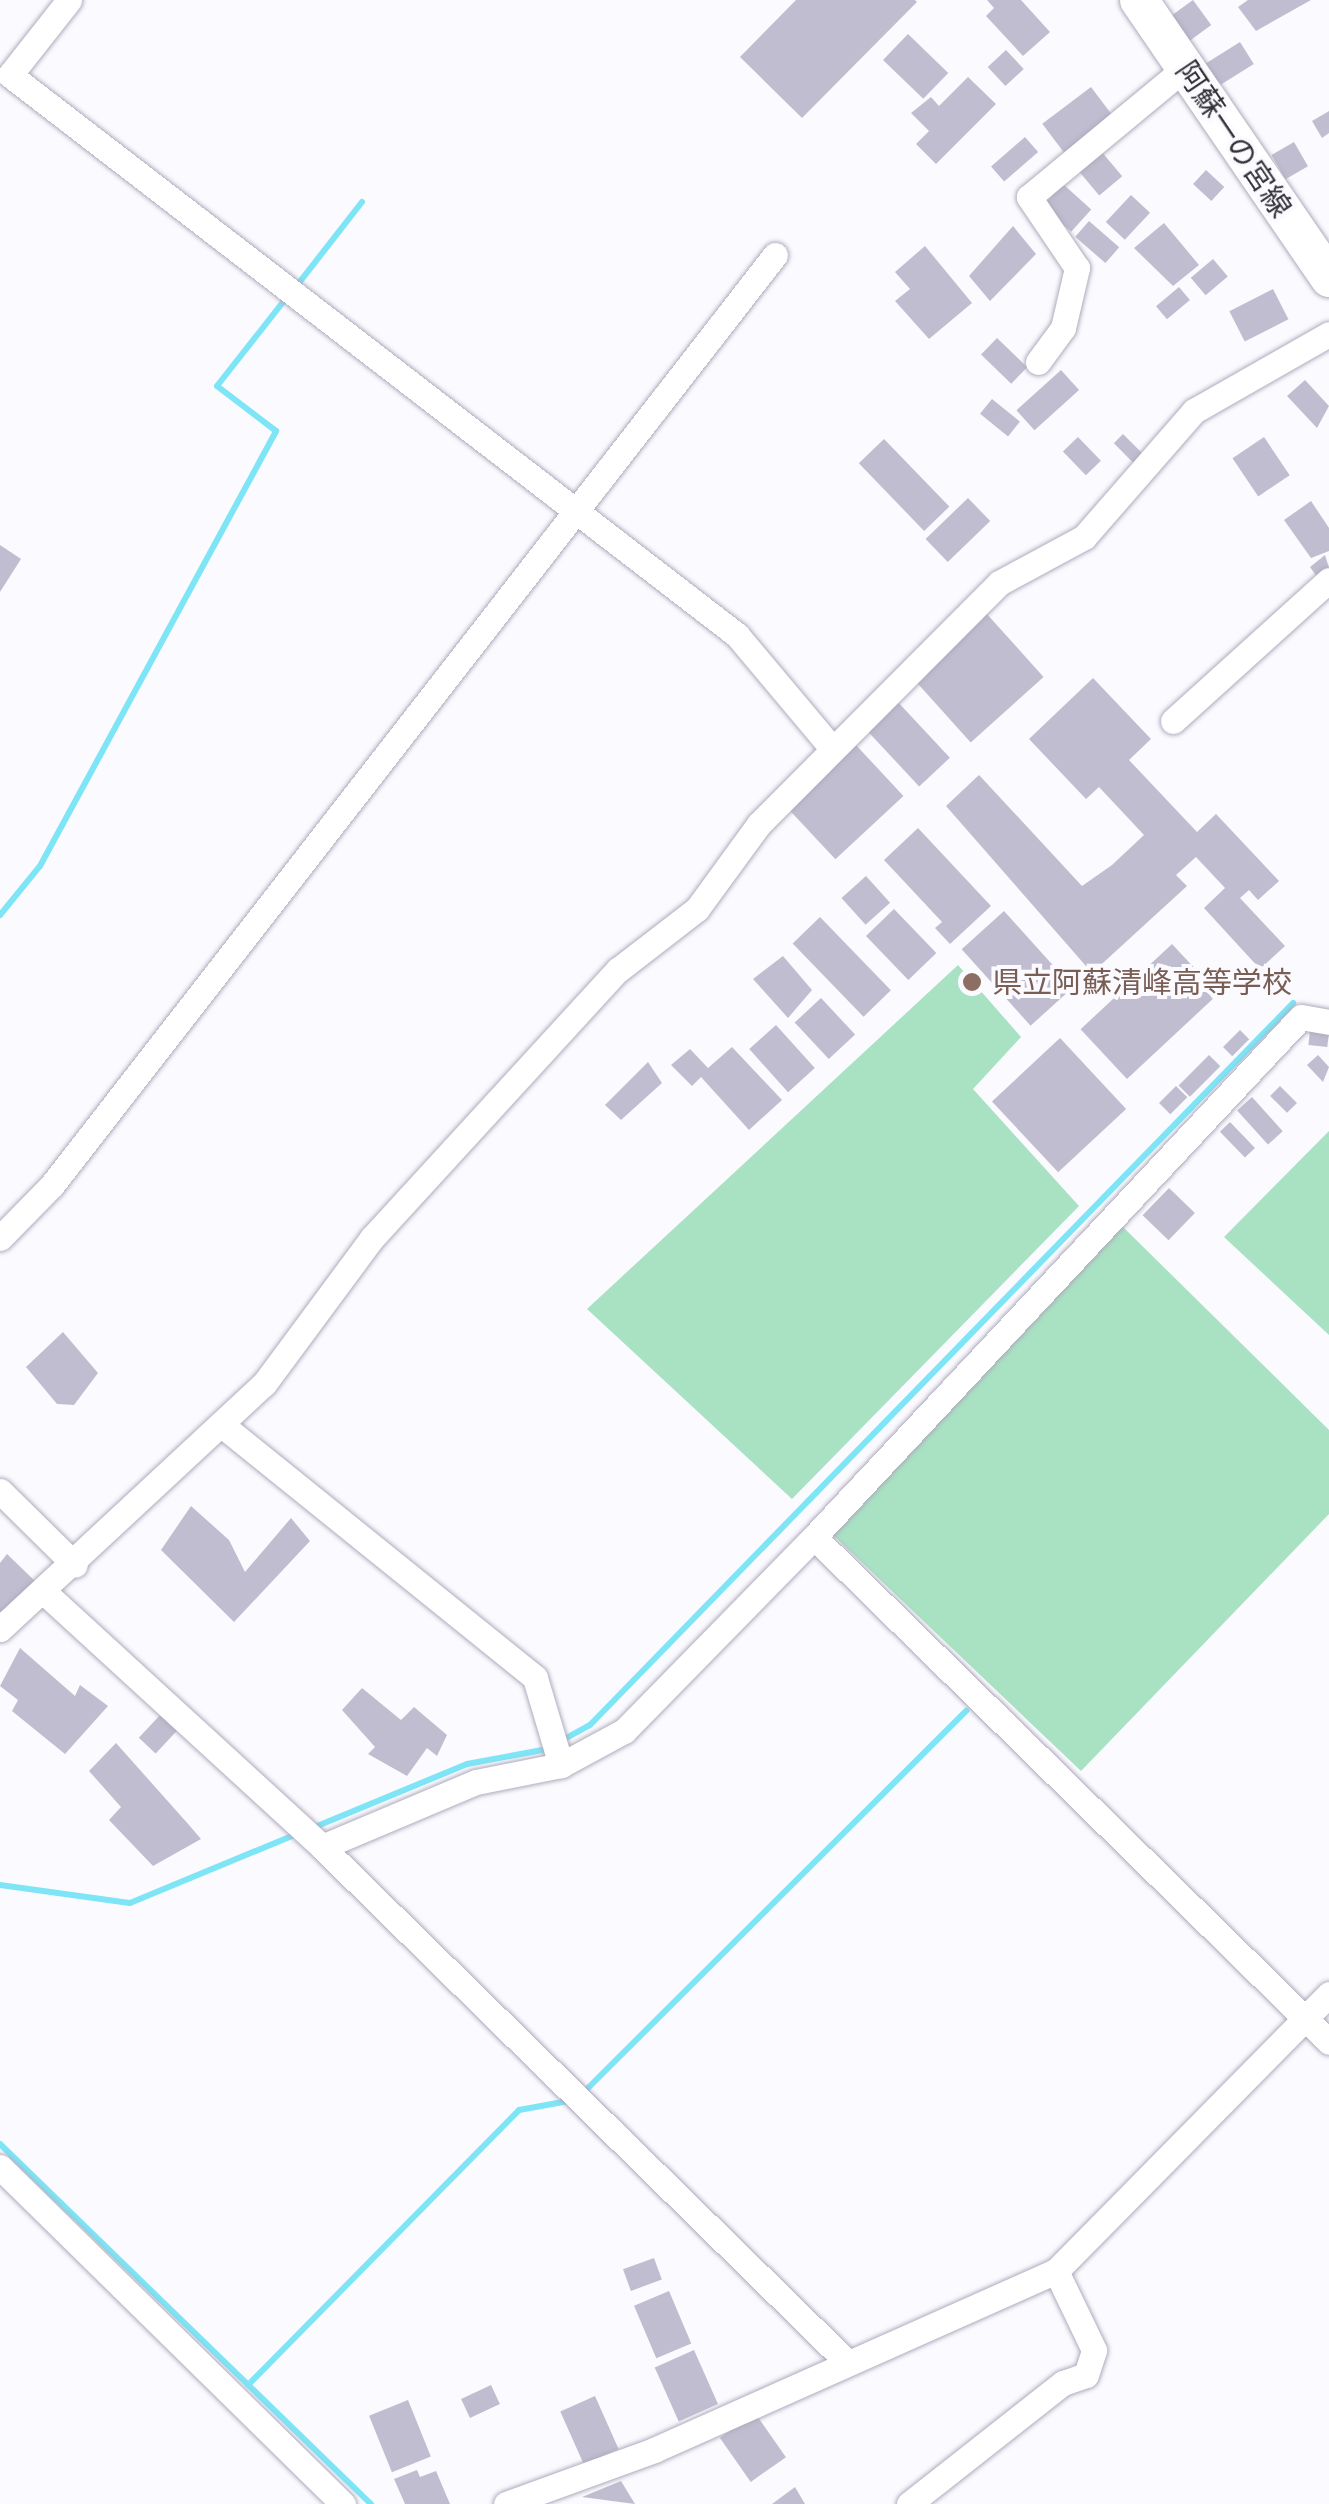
<!DOCTYPE html>
<meta charset="utf-8">
<style>
body{margin:0}
#map{position:relative;width:1329px;height:2504px;overflow:hidden;background:#fbfafe;font-family:"Asap Condensed","Noto Sans JP",sans-serif}
div>[style]{position:absolute}
.green>*{inset:0;background:#a8e2c3}
.stream>*{height:6px;margin:-3px;padding:0 3px;transform-origin:3px;border-radius:3px;background:#7ee5f6}
.building>*{inset:0;background:#c1bdd0;transform-origin:0 0}
.roads{filter:drop-shadow(0 0 2px #aeabbd) drop-shadow(0 0 2px #aeabbd)}
.minor>*{height:25px;margin:-12.5px;padding:0 12.5px;transform-origin:12.5px;border-radius:12.5px;background:#fff}
.secondary>*{height:38px;margin:-19px;padding:0 19px;transform-origin:19px;border-radius:19px;background:#fff}
.dots>*{width:28px;height:28px;translate:-50% -50%;box-sizing:border-box;border:5px solid #fbfafe;border-radius:50%}
span{translate:-50% -50%;white-space:nowrap;text-align:center;line-height:1.15;-webkit-text-stroke:8px #fbfafe;paint-order:stroke}
.street-label{font-size:30px;color:#333239}
.education-label{font-size:30px;color:#785e54}
.left{translate:0 -50%;text-align:left}
</style>
<div id="map">
<div class="green">
<i style="clip-path:polygon(958px 965px,1021px 1037px,973px 1089px,1079px 1206px,792px 1499px,587px 1309px)"></i>
<i style="clip-path:polygon(1329px 1131px,1329px 1335px,1224px 1237px)"></i>
<i style="clip-path:polygon(1122px 1226px,1329px 1430px,1329px 1514px,1081px 1771px,833px 1535px)"></i>
</div>
<div class="stream">
<i style="left:295px;top:288px;width:109px;rotate:-52.1deg"></i>
<i style="left:0;top:915px;width:63px;rotate:-50.8deg"></i>
<i style="left:40px;top:866px;width:495px;rotate:-61.5deg"></i>
<i style="left:276px;top:431px;width:74px;rotate:-142.7deg"></i>
<i style="left:217px;top:386px;width:113px;rotate:-51.8deg"></i>
<i style="left:559px;top:1742px;width:35px;rotate:-29deg"></i>
<i style="left:590px;top:1725px;width:1008px;rotate:-45.76deg"></i>
<i style="left:310px;top:1829px;width:170px;rotate:-22.5deg"></i>
<i style="left:467px;top:1764px;width:82px;rotate:-10.5deg"></i>
<i style="left:0;top:1885px;width:131px;rotate:7.9deg"></i>
<i style="left:130px;top:1903px;width:183px;rotate:-22.5deg"></i>
<i style="left:584px;top:2092px;width:540px;rotate:-44.92deg"></i>
<i style="left:0;top:2144px;width:517px;rotate:44.14deg"></i>
<i style="left:248px;top:2385px;width:386px;rotate:-45.4deg"></i>
<i style="left:519px;top:2110px;width:56px;rotate:-10.3deg"></i>
</div>
<div class="building">
<i style="clip-path:polygon(796px 0,915px 0,917px 2px,802px 118px,740px 57px)"></i>
<i style="clip-path:polygon(987px 0,1021px 0,1050px 32px,1023px 56px,986px 16px,994px 8px)"></i>
<i style="left:1193px;top:0;width:31px;height:29px;rotate:54deg"></i>
<i style="clip-path:polygon(1248px 0,1311px 0,1256px 31px,1238px 7px)"></i>
<i style="left:908px;top:34px;width:56px;height:36px;rotate:44deg"></i>
<i style="left:1240px;top:42px;width:26px;height:48px;rotate:58deg"></i>
<i style="left:1006px;top:50px;width:26px;height:25px;rotate:47deg"></i>
<i style="clip-path:polygon(968px 77px,996px 104px,936px 164px,916px 144px,929px 131px,911px 113px,931px 97px,939px 106px)"></i>
<i style="left:1091px;top:87px;width:36px;height:61px;rotate:53deg"></i>
<i style="clip-path:polygon(1329px 111px,1329px 133px,1322px 138px,1312px 121px)"></i>
<i style="left:1025px;top:137px;width:20px;height:45px;rotate:49deg"></i>
<i style="left:1294px;top:142px;width:28px;height:26px;rotate:60deg"></i>
<i style="left:1101px;top:151px;width:33px;height:30px;rotate:50deg"></i>
<i style="left:1206px;top:170px;width:25px;height:19px;rotate:43deg"></i>
<i style="left:1063px;top:184px;width:38px;height:30px;rotate:42deg"></i>
<i style="left:1131px;top:195px;width:26px;height:37px;rotate:43deg"></i>
<i style="left:1089px;top:221px;width:40px;height:21px;rotate:41deg"></i>
<i style="clip-path:polygon(1164px 223px,1199px 265px,1173px 286px,1134px 248px)"></i>
<i style="clip-path:polygon(1013px 226px,1036px 254px,990px 301px,969px 276px)"></i>
<i style="clip-path:polygon(925px 246px,972px 303px,929px 339px,895px 301px,910px 289px,895px 272px)"></i>
<i style="left:1213px;top:259px;width:23px;height:29px;rotate:50deg"></i>
<i style="left:1179px;top:287px;width:17px;height:30px;rotate:50deg"></i>
<i style="left:1273px;top:289px;width:34px;height:49px;rotate:63deg"></i>
<i style="left:997px;top:338px;width:42px;height:23px;rotate:44deg"></i>
<i style="left:1061px;top:370px;width:27px;height:60px;rotate:48deg"></i>
<i style="clip-path:polygon(1305px 380px,1329px 406px,1317px 428px,1287px 396px)"></i>
<i style="left:992px;top:399px;width:36px;height:19px;rotate:39deg"></i>
<i style="left:1123px;top:434px;width:30px;height:13px;rotate:45deg"></i>
<i style="left:1078px;top:437px;width:33px;height:21px;rotate:46deg"></i>
<i style="left:1264px;top:437px;width:46px;height:38px;rotate:56deg"></i>
<i style="left:884px;top:439px;width:94px;height:35px;rotate:46deg"></i>
<i style="left:968px;top:498px;width:32px;height:59px;rotate:46deg"></i>
<i style="clip-path:polygon(1311px 501px,1329px 528px,1329px 551px,1311px 558px,1284px 520px)"></i>
<i style="clip-path:polygon(0 545px,21px 559px,0 592px)"></i>
<i style="clip-path:polygon(1325px 555px,1329px 568px,1317px 577px,1310px 567px)"></i>
<i style="left:986px;top:613px;width:86px;height:98px;rotate:48deg"></i>
<i style="clip-path:polygon(1093px 678px,1151px 739px,1129px 760px,1197px 832px,1216px 814px,1279px 881px,1258px 900px,1249px 890px,1240px 898px,1285px 946px,1260px 969px,1204px 908px,1225px 888px,1196px 857px,1176px 875px,1187px 886px,1092px 973px,946px 806px,979px 775px,1082px 886px,1112px 865px,1144px 835px,1099px 787px,1086px 799px,1029px 739px)"></i>
<i style="left:896px;top:700px;width:79px;height:42px;rotate:47deg"></i>
<i style="left:855px;top:744px;width:71px;height:93px;rotate:47deg"></i>
<i style="clip-path:polygon(918px 828px,991px 906px,950px 944px,935px 928px,942px 922px,884px 860px)"></i>
<i style="left:866px;top:876px;width:36px;height:33px;rotate:48deg"></i>
<i style="left:894px;top:909px;width:61px;height:39px;rotate:46deg"></i>
<i style="left:1004px;top:911px;width:103px;height:57px;rotate:48deg"></i>
<i style="left:820px;top:917px;width:102px;height:38px;rotate:46deg"></i>
<i style="left:1172px;top:944px;width:68px;height:125px;rotate:47deg"></i>
<i style="clip-path:polygon(783px 956px,812px 990px,788px 1018px,753px 979px)"></i>
<i style="left:821px;top:998px;width:50px;height:36px;rotate:47deg"></i>
<i style="left:776px;top:1025px;width:58px;height:36px;rotate:48deg"></i>
<i style="left:1240px;top:1030px;width:13px;height:24px;rotate:45deg"></i>
<i style="left:1310px;top:1030px;width:19px;height:15px;rotate:6deg"></i>
<i style="left:1060px;top:1038px;width:97px;height:93px;rotate:47deg"></i>
<i style="clip-path:polygon(732px 1047px,782px 1100px,749px 1130px,701px 1077px,692px 1086px,671px 1065px,690px 1049px,708px 1068px)"></i>
<i style="left:1209px;top:1055px;width:16px;height:43px;rotate:45deg"></i>
<i style="clip-path:polygon(1318px 1055px,1329px 1067px,1323px 1082px,1307px 1065px)"></i>
<i style="clip-path:polygon(648px 1062px,662px 1083px,621px 1120px,605px 1105px)"></i>
<i style="left:1176px;top:1086px;width:16px;height:24px;rotate:45deg"></i>
<i style="left:1280px;top:1086px;width:24px;height:14px;rotate:45deg"></i>
<i style="left:1252px;top:1097px;width:46px;height:20px;rotate:48deg"></i>
<i style="left:1230px;top:1122px;width:36px;height:14px;rotate:46deg"></i>
<i style="left:1169px;top:1188px;width:36px;height:38px;rotate:44deg"></i>
<i style="clip-path:polygon(63px 1332px,98px 1373px,74px 1405px,57px 1404px,26px 1367px)"></i>
<i style="clip-path:polygon(191px 1506px,229px 1540px,245px 1572px,291px 1518px,310px 1541px,234px 1622px,161px 1550px)"></i>
<i style="clip-path:polygon(7px 1554px,36px 1582px,0 1623px,0 1563px)"></i>
<i style="clip-path:polygon(20px 1648px,75px 1696px,80px 1685px,108px 1706px,65px 1754px,12px 1711px,18px 1700px,0 1686px)"></i>
<i style="clip-path:polygon(362px 1688px,401px 1720px,414px 1707px,447px 1735px,437px 1756px,427px 1748px,407px 1776px,368px 1754px,375px 1747px,342px 1710px)"></i>
<i style="left:162px;top:1713px;width:23px;height:34px;rotate:43deg"></i>
<i style="clip-path:polygon(116px 1743px,189px 1825px,201px 1839px,153px 1866px,109px 1820px,121px 1807px,89px 1771px)"></i>
<i style="left:654px;top:2258px;width:23px;height:33px;rotate:70deg"></i>
<i style="left:669px;top:2291px;width:57px;height:38px;rotate:67deg"></i>
<i style="left:694px;top:2350px;width:59px;height:43px;rotate:66deg"></i>
<i style="left:491px;top:2385px;width:21px;height:33px;rotate:65deg"></i>
<i style="left:595px;top:2396px;width:58px;height:38px;rotate:66deg"></i>
<i style="left:408px;top:2400px;width:61px;height:42px;rotate:68deg"></i>
<i style="left:755px;top:2413px;width:54px;height:43px;rotate:55deg"></i>
<i style="clip-path:polygon(417px 2470px,420px 2477px,436px 2471px,450px 2504px,405px 2504px,394px 2479px)"></i>
<i style="clip-path:polygon(621px 2481px,635px 2504px,582px 2497px)"></i>
<i style="clip-path:polygon(795px 2487px,805px 2504px,772px 2504px)"></i>
</div>
<div class="roads">
<div class="minor">
<i style="left:69px;top:0;width:95px;rotate:128.2deg"></i>
<i style="left:10px;top:75px;width:918px;rotate:37.61deg"></i>
<i style="left:737px;top:635px;width:146px;rotate:50deg"></i>
<i style="left:1038px;top:362px;width:42px;rotate:-53.7deg"></i>
<i style="left:1063px;top:328px;width:62px;rotate:-76.9deg"></i>
<i style="left:1077px;top:268px;width:86px;rotate:-124.1deg"></i>
<i style="left:1029px;top:197px;width:202px;rotate:-39.6deg"></i>
<i style="left:1173px;top:721px;width:210px;rotate:-42.1deg"></i>
<i style="left:0;top:1238px;width:74px;rotate:-45.5deg"></i>
<i style="left:52px;top:1185px;width:1178px;rotate:-52.14deg"></i>
<i style="left:222px;top:1425px;width:402px;rotate:38.9deg"></i>
<i style="left:535px;top:1678px;width:91px;rotate:73.4deg"></i>
<i style="left:0;top:1491px;width:105px;rotate:44.6deg"></i>
<i style="left:814px;top:1537px;width:712px;rotate:-46.88deg"></i>
<i style="left:1301px;top:1017px;width:28px;rotate:10deg"></i>
<i style="left:43px;top:1591px;width:379px;rotate:42.5deg"></i>
<i style="left:322px;top:1847px;width:733px;rotate:44.45deg"></i>
<i style="left:0;top:1629px;width:360px;rotate:-42.9deg"></i>
<i style="left:264px;top:1384px;width:182px;rotate:-53.5deg"></i>
<i style="left:372px;top:1238px;width:364px;rotate:-47.5deg"></i>
<i style="left:618px;top:970px;width:100px;rotate:-37.7deg"></i>
<i style="left:697px;top:909px;width:105px;rotate:-53.9deg"></i>
<i style="left:759px;top:824px;width:340px;rotate:-45.1deg"></i>
<i style="left:999px;top:583px;width:97px;rotate:-28.4deg"></i>
<i style="left:1084px;top:537px;width:167px;rotate:-48.9deg"></i>
<i style="left:1194px;top:411px;width:155px;rotate:-29.7deg"></i>
<i style="left:322px;top:1847px;width:167px;rotate:-22.9deg"></i>
<i style="left:476px;top:1782px;width:87px;rotate:-11.3deg"></i>
<i style="left:561px;top:1765px;width:72px;rotate:-28.4deg"></i>
<i style="left:624px;top:1731px;width:272px;rotate:-45.6deg"></i>
<i style="left:814px;top:1537px;width:721px;rotate:44.44deg"></i>
<i style="left:0;top:2167px;width:481px;rotate:44.5deg"></i>
<i style="left:506px;top:2504px;width:158px;rotate:-20deg"></i>
<i style="left:654px;top:2450px;width:440px;rotate:-24deg"></i>
<i style="left:1056px;top:2271px;width:389px;rotate:-45.4deg"></i>
<i style="left:909px;top:2504px;width:196px;rotate:-38.2deg"></i>
<i style="left:1063px;top:2383px;width:24px;rotate:-19deg"></i>
<i style="left:1086px;top:2375px;width:26px;rotate:-72deg"></i>
<i style="left:1094px;top:2350px;width:88px;rotate:-115.7deg"></i>
</div>
<div class="secondary">
<i style="left:1139px;top:0;width:337px;rotate:55.6deg"></i>
</div>
</div>
<div class="dots">
<i style="left:972px;top:982px;background:#8d6e63"></i>
</div>
<div class="street-label">
<span style="left:1234px;top:139px;rotate:56deg">阿蘇一の宮線</span>
</div>
<div class="education-label">
<span class="left" style="left:992px;top:982px">県立阿蘇清峰高等学校</span>
</div>
</div>
